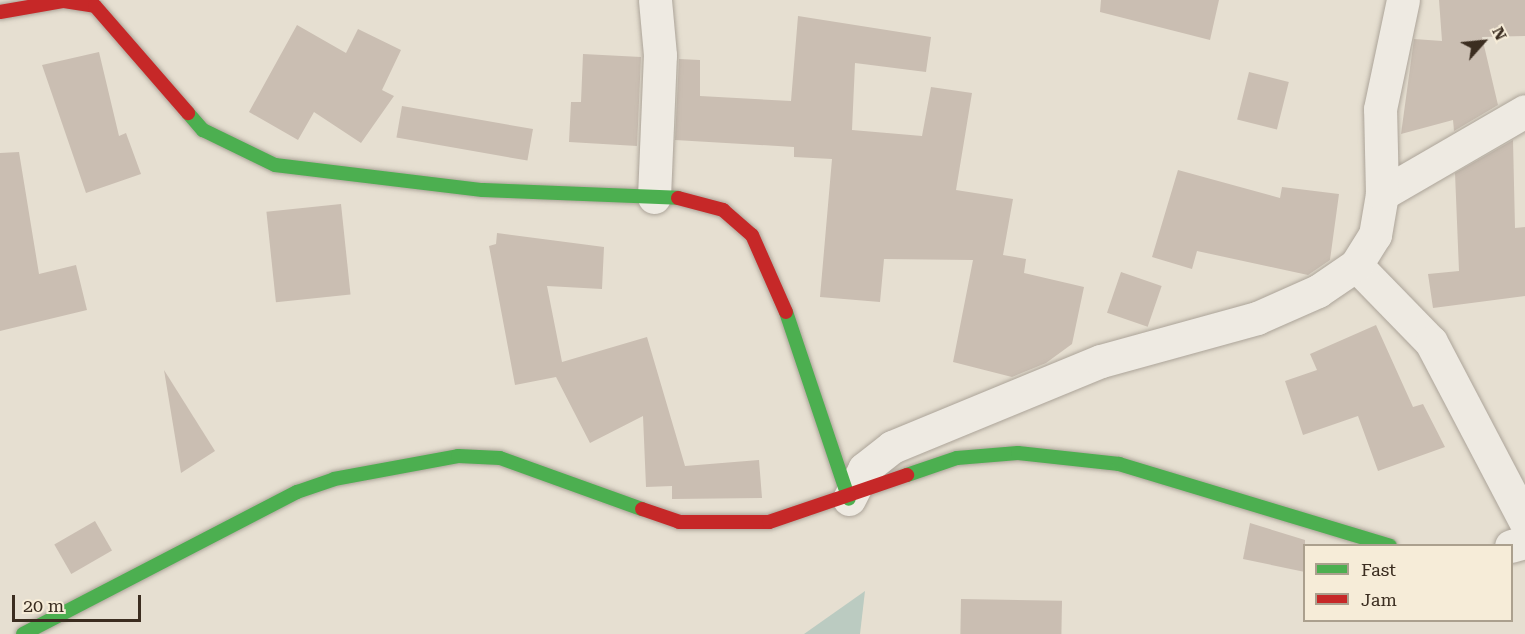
<!DOCTYPE html>
<style>
body{margin:0}
#map{position:relative;width:1525px;height:634px;overflow:hidden;background:#e6dfd1;font-family:"Roboto Serif",serif}
div>[style]{position:absolute}
.water>*{inset:0;background:#bbcbc1}
.building>*{inset:0;background:#cabeb2;transform-origin:0 0}
.roads{filter:drop-shadow(0 0 2px #aca499) drop-shadow(0 0 2px #aca499)}
.street>*{height:33px;margin:-16.5px;padding:0 16.5px;transform-origin:16.5px;border-radius:16.5px;background:#eeeae2}
.fast>*{height:14px;margin:-7px;padding:0 7px;transform-origin:7px;border-radius:7px;background:#4caf50}
.jam>*{height:14px;margin:-7px;padding:0 7px;transform-origin:7px;border-radius:7px;background:#c62828}
span{translate:-50% -50%;white-space:nowrap;text-align:center;line-height:1.15;-webkit-text-stroke:5px #f6ecd8;paint-order:stroke}
.legend{position:absolute;left:1303px;top:544px;width:210px;height:78px;box-sizing:border-box;background:#f6ecd8;border:2px solid #aba08e;margin:0;padding:8px 10px;list-style:none;font-size:18px;color:#3b2d20}
.legend li{display:flex;align-items:center;gap:12px;height:30px}
.legend b{width:30px;border:2px solid #aba08e}
.north{position:absolute;left:1453px;top:12px;width:60px;height:60px;-webkit-text-stroke:4px #f6ecd8;paint-order:stroke;rotate:63deg;font-size:16px;font-weight:700;line-height:24px;text-align:center;color:#3b2d20}
.north::after{content:'';display:block;margin:auto;width:21px;height:27px;background:#3b2d20;clip-path:polygon(50% 0,100% 100%,50% 72%,0 100%)}
.scale{position:absolute;left:12px;top:595px;width:129px;height:27px;box-sizing:border-box;border:3px solid #3b2d20;border-top:0;padding-left:8px;font-size:18px;line-height:21px;white-space:nowrap;color:#3b2d20;-webkit-text-stroke:4px #f6ecd8;paint-order:stroke}
</style>
<div id="map">
<div class="water">
<i style="clip-path:polygon(865px 591px,860px 634px,804px 634px)"></i>
</div>
<div class="building">
<i style="clip-path:polygon(1101px 0,1219px 0,1210px 40px,1100px 12px)"></i>
<i style="clip-path:polygon(1439px 0,1525px 0,1525px 36px,1482px 37px,1498px 105px,1454px 131px,1453px 120px,1401px 134px,1414px 39px,1442px 41px)"></i>
<i style="clip-path:polygon(798px 16px,931px 37px,926px 72px,855px 63px,852px 130px,922px 136px,931px 87px,972px 93px,956px 190px,1013px 199px,1003px 255px,1026px 259px,1024px 273px,1084px 287px,1072px 344px,1046px 363px,1012px 377px,953px 362px,973px 260px,884px 259px,880px 302px,820px 297px,832px 159px,794px 157px,794px 147px,675px 140px,679px 59px,700px 60px,700px 96px,791px 101px)"></i>
<i style="clip-path:polygon(297px 25px,346px 53px,358px 29px,401px 50px,382px 90px,394px 96px,361px 143px,314px 112px,298px 140px,249px 112px)"></i>
<i style="clip-path:polygon(99px 52px,119px 136px,126px 133px,141px 174px,86px 193px,42px 65px)"></i>
<i style="clip-path:polygon(583px 54px,641px 57px,637px 146px,569px 142px,571px 102px,581px 102px)"></i>
<i style="left:1249px;top:72px;width:41px;height:49px;rotate:14deg"></i>
<i style="left:402px;top:106px;width:133px;height:32px;rotate:10deg"></i>
<i style="clip-path:polygon(1513px 140px,1515px 228px,1525px 227px,1525px 296px,1433px 308px,1428px 274px,1459px 271px,1455px 173px)"></i>
<i style="clip-path:polygon(19px 152px,39px 274px,76px 265px,87px 310px,0 331px,0 153px)"></i>
<i style="clip-path:polygon(1178px 170px,1280px 198px,1282px 187px,1339px 194px,1330px 260px,1308px 275px,1197px 251px,1192px 269px,1152px 257px)"></i>
<i style="left:341px;top:204px;width:91px;height:75px;rotate:84deg"></i>
<i style="clip-path:polygon(497px 233px,604px 247px,602px 289px,547px 286px,562px 362px,647px 337px,685px 466px,759px 460px,762px 498px,672px 499px,672px 486px,646px 487px,643px 416px,590px 443px,556px 377px,515px 385px,489px 246px,496px 244px)"></i>
<i style="left:1121px;top:272px;width:43px;height:43px;rotate:19deg"></i>
<i style="clip-path:polygon(1376px 325px,1413px 407px,1423px 404px,1445px 447px,1378px 471px,1358px 416px,1303px 435px,1285px 381px,1317px 370px,1310px 354px)"></i>
<i style="clip-path:polygon(164px 370px,215px 451px,181px 473px)"></i>
<i style="left:95px;top:521px;width:34px;height:47px;rotate:60deg"></i>
<i style="clip-path:polygon(1250px 523px,1305px 540px,1305px 572px,1243px 559px)"></i>
<i style="left:961px;top:599px;width:101px;height:35px;rotate:1deg"></i>
</div>
<div class="roads">
<div class="street">
<i style="left:1382px;top:194px;width:165px;rotate:-30.1deg"></i>
<i style="left:654px;top:197px;width:142px;rotate:-87.6deg"></i>
<i style="left:660px;top:55px;width:55px;rotate:-95.2deg"></i>
<i style="left:1356px;top:265px;width:107px;rotate:45.8deg"></i>
<i style="left:1431px;top:342px;width:202px;rotate:62.3deg"></i>
<i style="left:849px;top:499px;width:34px;rotate:-63deg"></i>
<i style="left:864px;top:469px;width:36px;rotate:-38deg"></i>
<i style="left:892px;top:447px;width:226px;rotate:-22.4deg"></i>
<i style="left:1101px;top:361px;width:162px;rotate:-15.4deg"></i>
<i style="left:1257px;top:318px;width:67px;rotate:-23.9deg"></i>
<i style="left:1318px;top:291px;width:46px;rotate:-34.4deg"></i>
<i style="left:1356px;top:265px;width:36px;rotate:-58deg"></i>
<i style="left:1375px;top:235px;width:42px;rotate:-80.3deg"></i>
<i style="left:1382px;top:194px;width:85px;rotate:-91.3deg"></i>
<i style="left:1380px;top:109px;width:111px;rotate:-78.1deg"></i>
<i style="left:1511px;top:546px;width:15px;rotate:-16deg"></i>
</div>
<div class="fast">
<i style="left:188px;top:113px;width:23px;rotate:49deg"></i>
<i style="left:203px;top:130px;width:80px;rotate:25.9deg"></i>
<i style="left:275px;top:165px;width:209px;rotate:6.9deg"></i>
<i style="left:483px;top:190px;width:195px;rotate:2.3deg"></i>
<i style="left:786px;top:312px;width:197px;rotate:71.4deg"></i>
<i style="left:907px;top:475px;width:53px;rotate:-18.8deg"></i>
<i style="left:957px;top:458px;width:61px;rotate:-4.7deg"></i>
<i style="left:1018px;top:453px;width:102px;rotate:6.2deg"></i>
<i style="left:1119px;top:464px;width:283px;rotate:16.8deg"></i>
<i style="left:23px;top:634px;width:309px;rotate:-27.4deg"></i>
<i style="left:297px;top:492px;width:39px;rotate:-19deg"></i>
<i style="left:334px;top:479px;width:126px;rotate:-10.5deg"></i>
<i style="left:458px;top:456px;width:42px;rotate:2.7deg"></i>
<i style="left:500px;top:458px;width:151px;rotate:19.8deg"></i>
</div>
<div class="jam">
<i style="left:0;top:12px;width:65px;rotate:-9.8deg"></i>
<i style="left:64px;top:1px;width:31px;rotate:9deg"></i>
<i style="left:95px;top:6px;width:142px;rotate:49deg"></i>
<i style="left:678px;top:198px;width:47px;rotate:14.9deg"></i>
<i style="left:723px;top:210px;width:38px;rotate:41deg"></i>
<i style="left:752px;top:235px;width:84px;rotate:66.2deg"></i>
<i style="left:642px;top:509px;width:39px;rotate:19deg"></i>
<i style="left:679px;top:522px;width:90px"></i>
<i style="left:769px;top:522px;width:146px;rotate:-18.8deg"></i>
</div>
</div>
<ul class="legend">
<li><b style="height:8px;background:#4caf50"></b>Fast</li>
<li><b style="height:8px;background:#c62828"></b>Jam</li>
</ul>
<div class="north">N</div>
<div class="scale">20 m</div>
</div>
